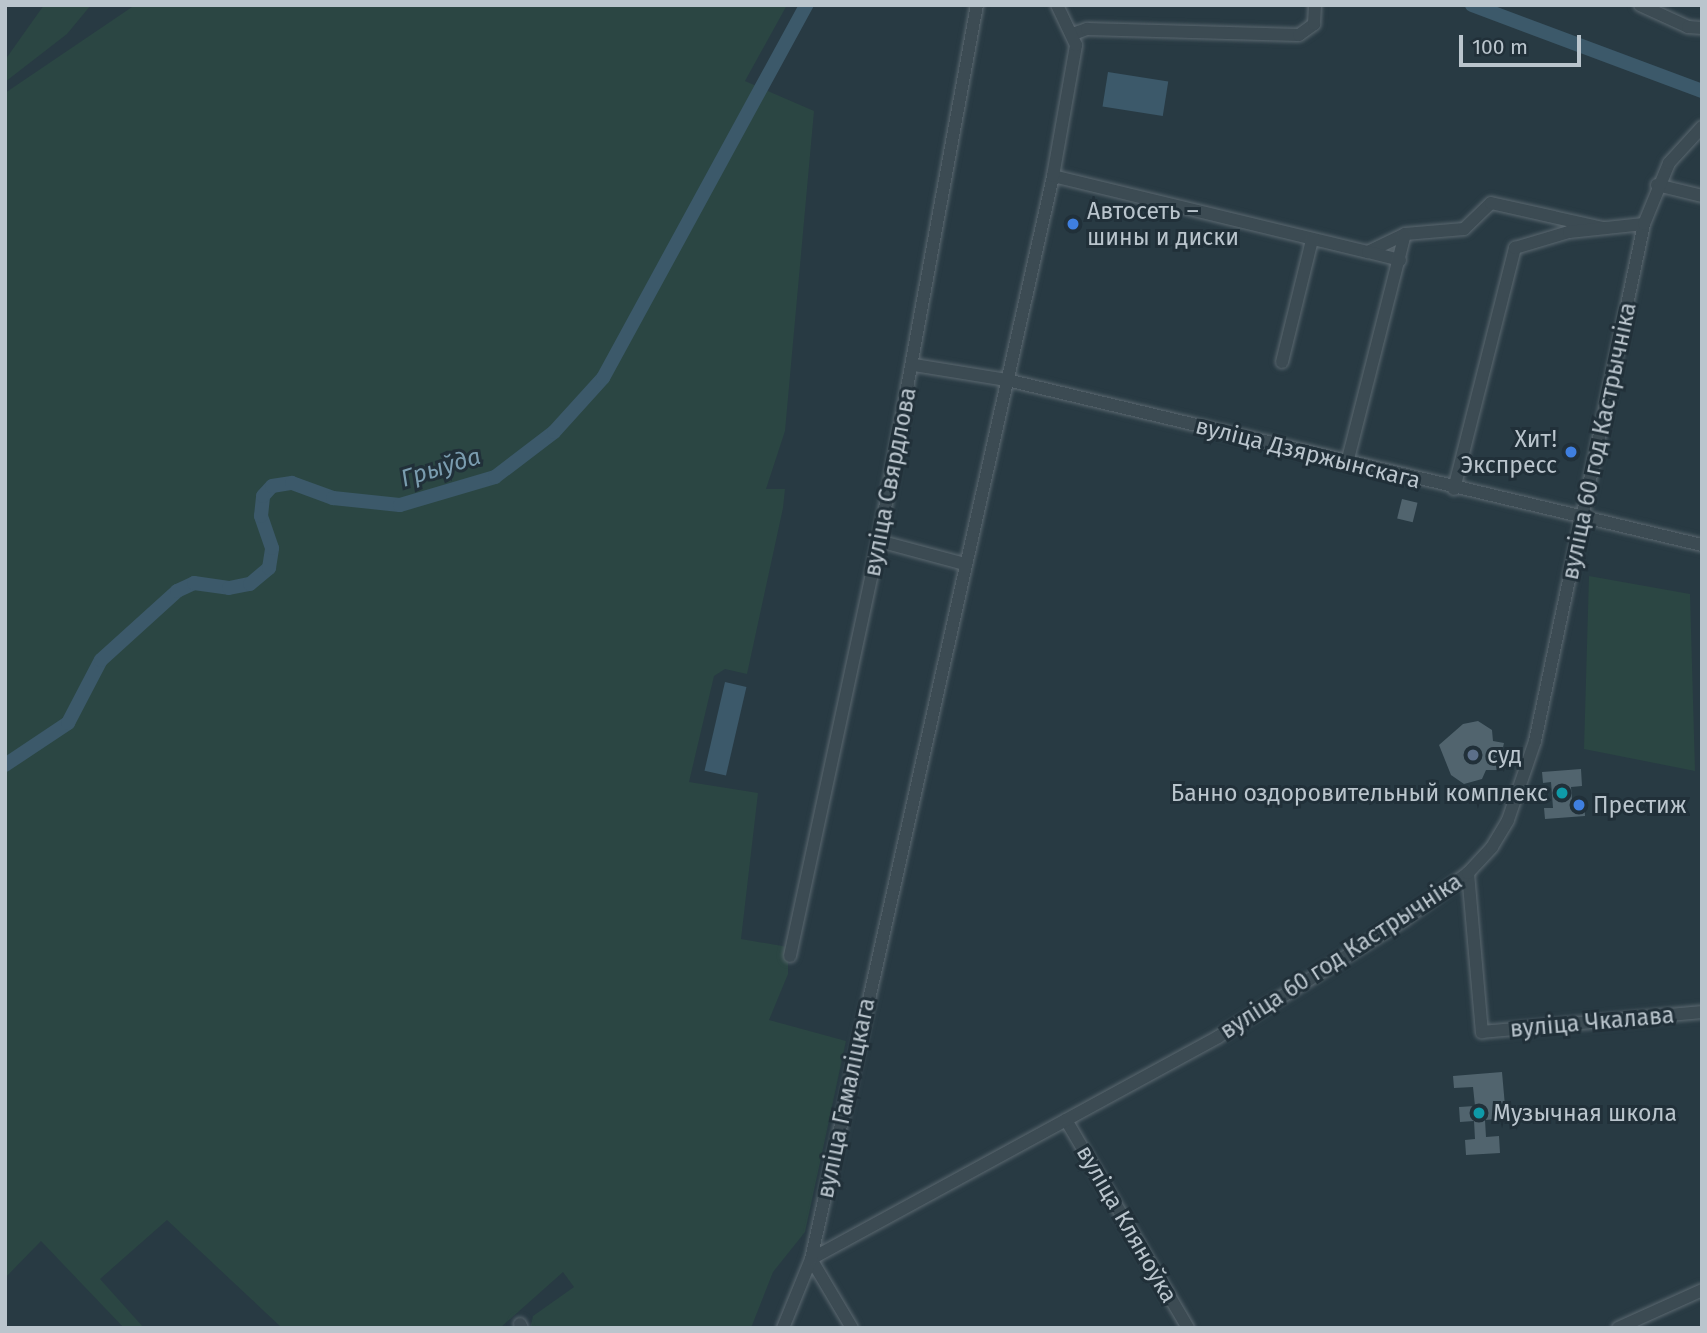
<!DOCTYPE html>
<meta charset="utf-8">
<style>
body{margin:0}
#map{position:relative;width:1707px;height:1333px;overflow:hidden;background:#283a43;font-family:"Fira Sans",sans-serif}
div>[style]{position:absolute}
.green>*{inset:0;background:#2b4643}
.water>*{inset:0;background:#3c596a;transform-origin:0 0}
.river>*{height:14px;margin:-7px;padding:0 7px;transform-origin:7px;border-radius:7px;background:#3c596a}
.building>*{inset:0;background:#51646e;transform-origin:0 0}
.roads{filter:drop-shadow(0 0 2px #5b6870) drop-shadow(0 0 2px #5b6870)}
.minor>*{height:12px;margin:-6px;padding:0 6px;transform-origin:6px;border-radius:6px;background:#3c4b53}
.dots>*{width:19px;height:19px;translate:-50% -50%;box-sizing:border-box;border:4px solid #213039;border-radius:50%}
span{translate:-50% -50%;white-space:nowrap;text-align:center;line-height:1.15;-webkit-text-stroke:6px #213039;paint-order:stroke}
.poi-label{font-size:23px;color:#bac5cd}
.left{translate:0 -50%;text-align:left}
.right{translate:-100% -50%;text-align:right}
.street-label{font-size:23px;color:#bac5cd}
.water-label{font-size:24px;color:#7a9caf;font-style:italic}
.frame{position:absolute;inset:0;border:7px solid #bac5cd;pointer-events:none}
.scale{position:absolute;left:1459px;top:35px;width:122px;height:32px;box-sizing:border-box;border:4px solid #bac5cd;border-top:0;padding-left:9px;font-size:21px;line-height:24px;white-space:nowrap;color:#bac5cd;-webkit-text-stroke:5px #213039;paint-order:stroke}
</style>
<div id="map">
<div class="green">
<i style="clip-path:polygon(44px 5px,91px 5px,67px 34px,5px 82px,5px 60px)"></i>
<i style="clip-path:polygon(135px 5px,787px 5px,745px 81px,814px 111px,785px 431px,766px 489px,785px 489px,783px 508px,747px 674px,725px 669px,714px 676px,689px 782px,758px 793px,741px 939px,788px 947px,788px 974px,769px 1020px,846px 1041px,805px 1232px,773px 1272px,751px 1328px,530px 1328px,533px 1316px,574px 1287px,563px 1272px,500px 1328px,282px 1328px,167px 1220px,100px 1279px,144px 1328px,124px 1328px,41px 1241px,5px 1278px,5px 93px)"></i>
<i style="clip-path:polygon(1589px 576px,1690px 594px,1695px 771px,1584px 749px)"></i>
</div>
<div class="water">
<i style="left:1108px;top:72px;width:61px;height:35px;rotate:9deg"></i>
<i style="left:725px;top:682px;width:22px;height:91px;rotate:13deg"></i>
</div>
<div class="river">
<i style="left:1472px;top:5px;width:246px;rotate:20.5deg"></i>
<i style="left:5px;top:765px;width:76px;rotate:-33.7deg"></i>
<i style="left:68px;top:723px;width:71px;rotate:-62.4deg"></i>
<i style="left:101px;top:660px;width:103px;rotate:-42.2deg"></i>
<i style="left:177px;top:591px;width:19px;rotate:-25deg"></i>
<i style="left:194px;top:583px;width:35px;rotate:8deg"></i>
<i style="left:229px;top:588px;width:21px;rotate:-11deg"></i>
<i style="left:250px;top:584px;width:25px;rotate:-40deg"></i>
<i style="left:269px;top:568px;width:20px;rotate:-81deg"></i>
<i style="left:272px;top:548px;width:34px;rotate:-109deg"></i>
<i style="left:261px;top:516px;width:20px;rotate:-84deg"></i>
<i style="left:263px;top:496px;width:13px;rotate:-48deg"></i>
<i style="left:272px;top:486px;width:20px;rotate:-9deg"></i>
<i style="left:292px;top:483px;width:44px;rotate:20.1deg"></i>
<i style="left:333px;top:498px;width:67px;rotate:6deg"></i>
<i style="left:400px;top:505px;width:99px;rotate:-16.4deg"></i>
<i style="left:495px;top:477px;width:74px;rotate:-37.3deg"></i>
<i style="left:554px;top:432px;width:73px;rotate:-47.8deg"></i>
<i style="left:603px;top:378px;width:425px;rotate:-61.4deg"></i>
</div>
<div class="building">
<i style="left:1402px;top:499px;width:16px;height:20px;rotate:14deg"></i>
<i style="clip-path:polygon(1478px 721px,1492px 730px,1493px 741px,1504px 743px,1498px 770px,1486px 770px,1482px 779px,1464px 784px,1451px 775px,1439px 745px,1463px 724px)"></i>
<i style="clip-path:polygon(1581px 769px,1582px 786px,1571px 787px,1572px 799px,1584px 799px,1585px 816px,1545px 819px,1544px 808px,1553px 808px,1551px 782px,1543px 783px,1542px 772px)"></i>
<i style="clip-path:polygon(1502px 1072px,1505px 1106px,1498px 1106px,1499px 1119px,1485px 1120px,1486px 1137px,1499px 1136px,1500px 1153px,1466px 1155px,1465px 1140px,1475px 1139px,1474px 1121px,1460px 1122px,1459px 1107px,1475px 1106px,1473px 1087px,1454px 1088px,1453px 1076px)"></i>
</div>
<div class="roads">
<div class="minor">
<i style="left:1640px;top:5px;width:53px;rotate:24.6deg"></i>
<i style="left:1688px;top:27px;width:14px;rotate:4deg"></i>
<i style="left:1073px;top:34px;width:15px;rotate:-20deg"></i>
<i style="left:1087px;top:29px;width:212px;rotate:1.6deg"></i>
<i style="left:1299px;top:35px;width:19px;rotate:-36deg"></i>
<i style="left:1314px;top:24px;width:19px;rotate:-87deg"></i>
<i style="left:1053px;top:176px;width:324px;rotate:13.6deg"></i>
<i style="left:1368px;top:252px;width:41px;rotate:-25.9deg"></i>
<i style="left:1405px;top:234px;width:59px;rotate:-4.8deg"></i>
<i style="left:1464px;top:229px;width:37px;rotate:-44deg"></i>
<i style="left:1491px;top:203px;width:115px;rotate:12.6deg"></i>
<i style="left:1657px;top:185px;width:46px;rotate:13.7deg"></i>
<i style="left:1368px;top:252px;width:33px;rotate:14deg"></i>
<i style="left:1282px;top:362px;width:126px;rotate:-76.2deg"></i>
<i style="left:914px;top:365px;width:94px;rotate:9.2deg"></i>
<i style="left:1007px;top:380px;width:714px;rotate:13.36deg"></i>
<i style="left:1347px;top:463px;width:236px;rotate:-75.8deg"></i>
<i style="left:1454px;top:489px;width:249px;rotate:-75.8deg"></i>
<i style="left:1515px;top:248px;width:56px;rotate:-16.5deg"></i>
<i style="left:1569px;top:232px;width:75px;rotate:-6.1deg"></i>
<i style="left:879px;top:541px;width:89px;rotate:15deg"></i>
<i style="left:1468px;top:873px;width:160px;rotate:85deg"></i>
<i style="left:1482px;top:1032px;width:221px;rotate:-5.2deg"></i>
<i style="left:790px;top:956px;width:424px;rotate:-77.9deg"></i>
<i style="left:879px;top:541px;width:545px;rotate:-79.64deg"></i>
<i style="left:1066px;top:1120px;width:241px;rotate:59.6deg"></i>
<i style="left:811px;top:1259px;width:464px;rotate:-28.6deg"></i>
<i style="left:1218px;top:1037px;width:220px;rotate:-32.2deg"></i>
<i style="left:1404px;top:920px;width:79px;rotate:-36.3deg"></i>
<i style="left:1468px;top:873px;width:35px;rotate:-47deg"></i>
<i style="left:1492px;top:847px;width:31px;rotate:-59deg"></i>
<i style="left:1508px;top:820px;width:83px;rotate:-71.1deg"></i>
<i style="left:1535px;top:741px;width:528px;rotate:-78.09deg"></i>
<i style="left:1644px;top:224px;width:66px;rotate:-67.7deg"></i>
<i style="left:1669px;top:163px;width:49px;rotate:-47.5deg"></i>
<i style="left:811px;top:1259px;width:80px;rotate:59.3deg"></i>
<i style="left:520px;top:1324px;width:4px;rotate:63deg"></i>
<i style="left:783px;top:1328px;width:74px;rotate:-67.9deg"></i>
<i style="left:811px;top:1259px;width:1110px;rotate:-77.4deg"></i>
<i style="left:1053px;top:176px;width:133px;rotate:-80deg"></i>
<i style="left:1076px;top:45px;width:44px;rotate:-115.4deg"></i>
<i style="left:1618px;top:1328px;width:92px;rotate:-24.3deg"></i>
</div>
</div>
<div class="dots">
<i style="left:1073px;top:224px;background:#3f7fe0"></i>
<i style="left:1571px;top:452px;background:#3f7fe0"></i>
<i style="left:1473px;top:755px;background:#5c6f8a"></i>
<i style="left:1562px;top:793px;background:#0f9aa8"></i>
<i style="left:1579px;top:805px;background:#3f7fe0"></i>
<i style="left:1479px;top:1113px;background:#0f9aa8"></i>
</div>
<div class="poi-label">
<span class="left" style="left:1087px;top:224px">Автосеть –<br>шины и диски</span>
<span class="right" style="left:1557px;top:452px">Хит!<br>Экспресс</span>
<span class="left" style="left:1487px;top:755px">суд</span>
<span class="right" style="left:1548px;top:793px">Банно оздоровительный комплекс</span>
<span class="left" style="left:1593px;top:805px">Престиж</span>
<span class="left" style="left:1493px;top:1113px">Музычная школа</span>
</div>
<div class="street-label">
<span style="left:1599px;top:441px;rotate:-78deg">вуліца 60 год Кастрычніка</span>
<span style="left:1308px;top:453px;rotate:14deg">вуліца Дзяржынскага</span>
<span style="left:890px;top:482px;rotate:-79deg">вуліца Свярдлова</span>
<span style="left:1341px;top:956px;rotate:-33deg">вуліца 60 год Кастрычніка</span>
<span style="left:1592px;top:1022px;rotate:-5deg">вуліца Чкалава</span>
<span style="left:846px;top:1098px;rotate:-78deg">вуліца Гамаліцкага</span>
<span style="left:1127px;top:1224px;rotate:60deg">вуліца Кляноўка</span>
</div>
<div class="water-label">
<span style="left:441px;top:468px;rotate:-17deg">Грыўда</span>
</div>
<div class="frame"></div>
<div class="scale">100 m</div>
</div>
